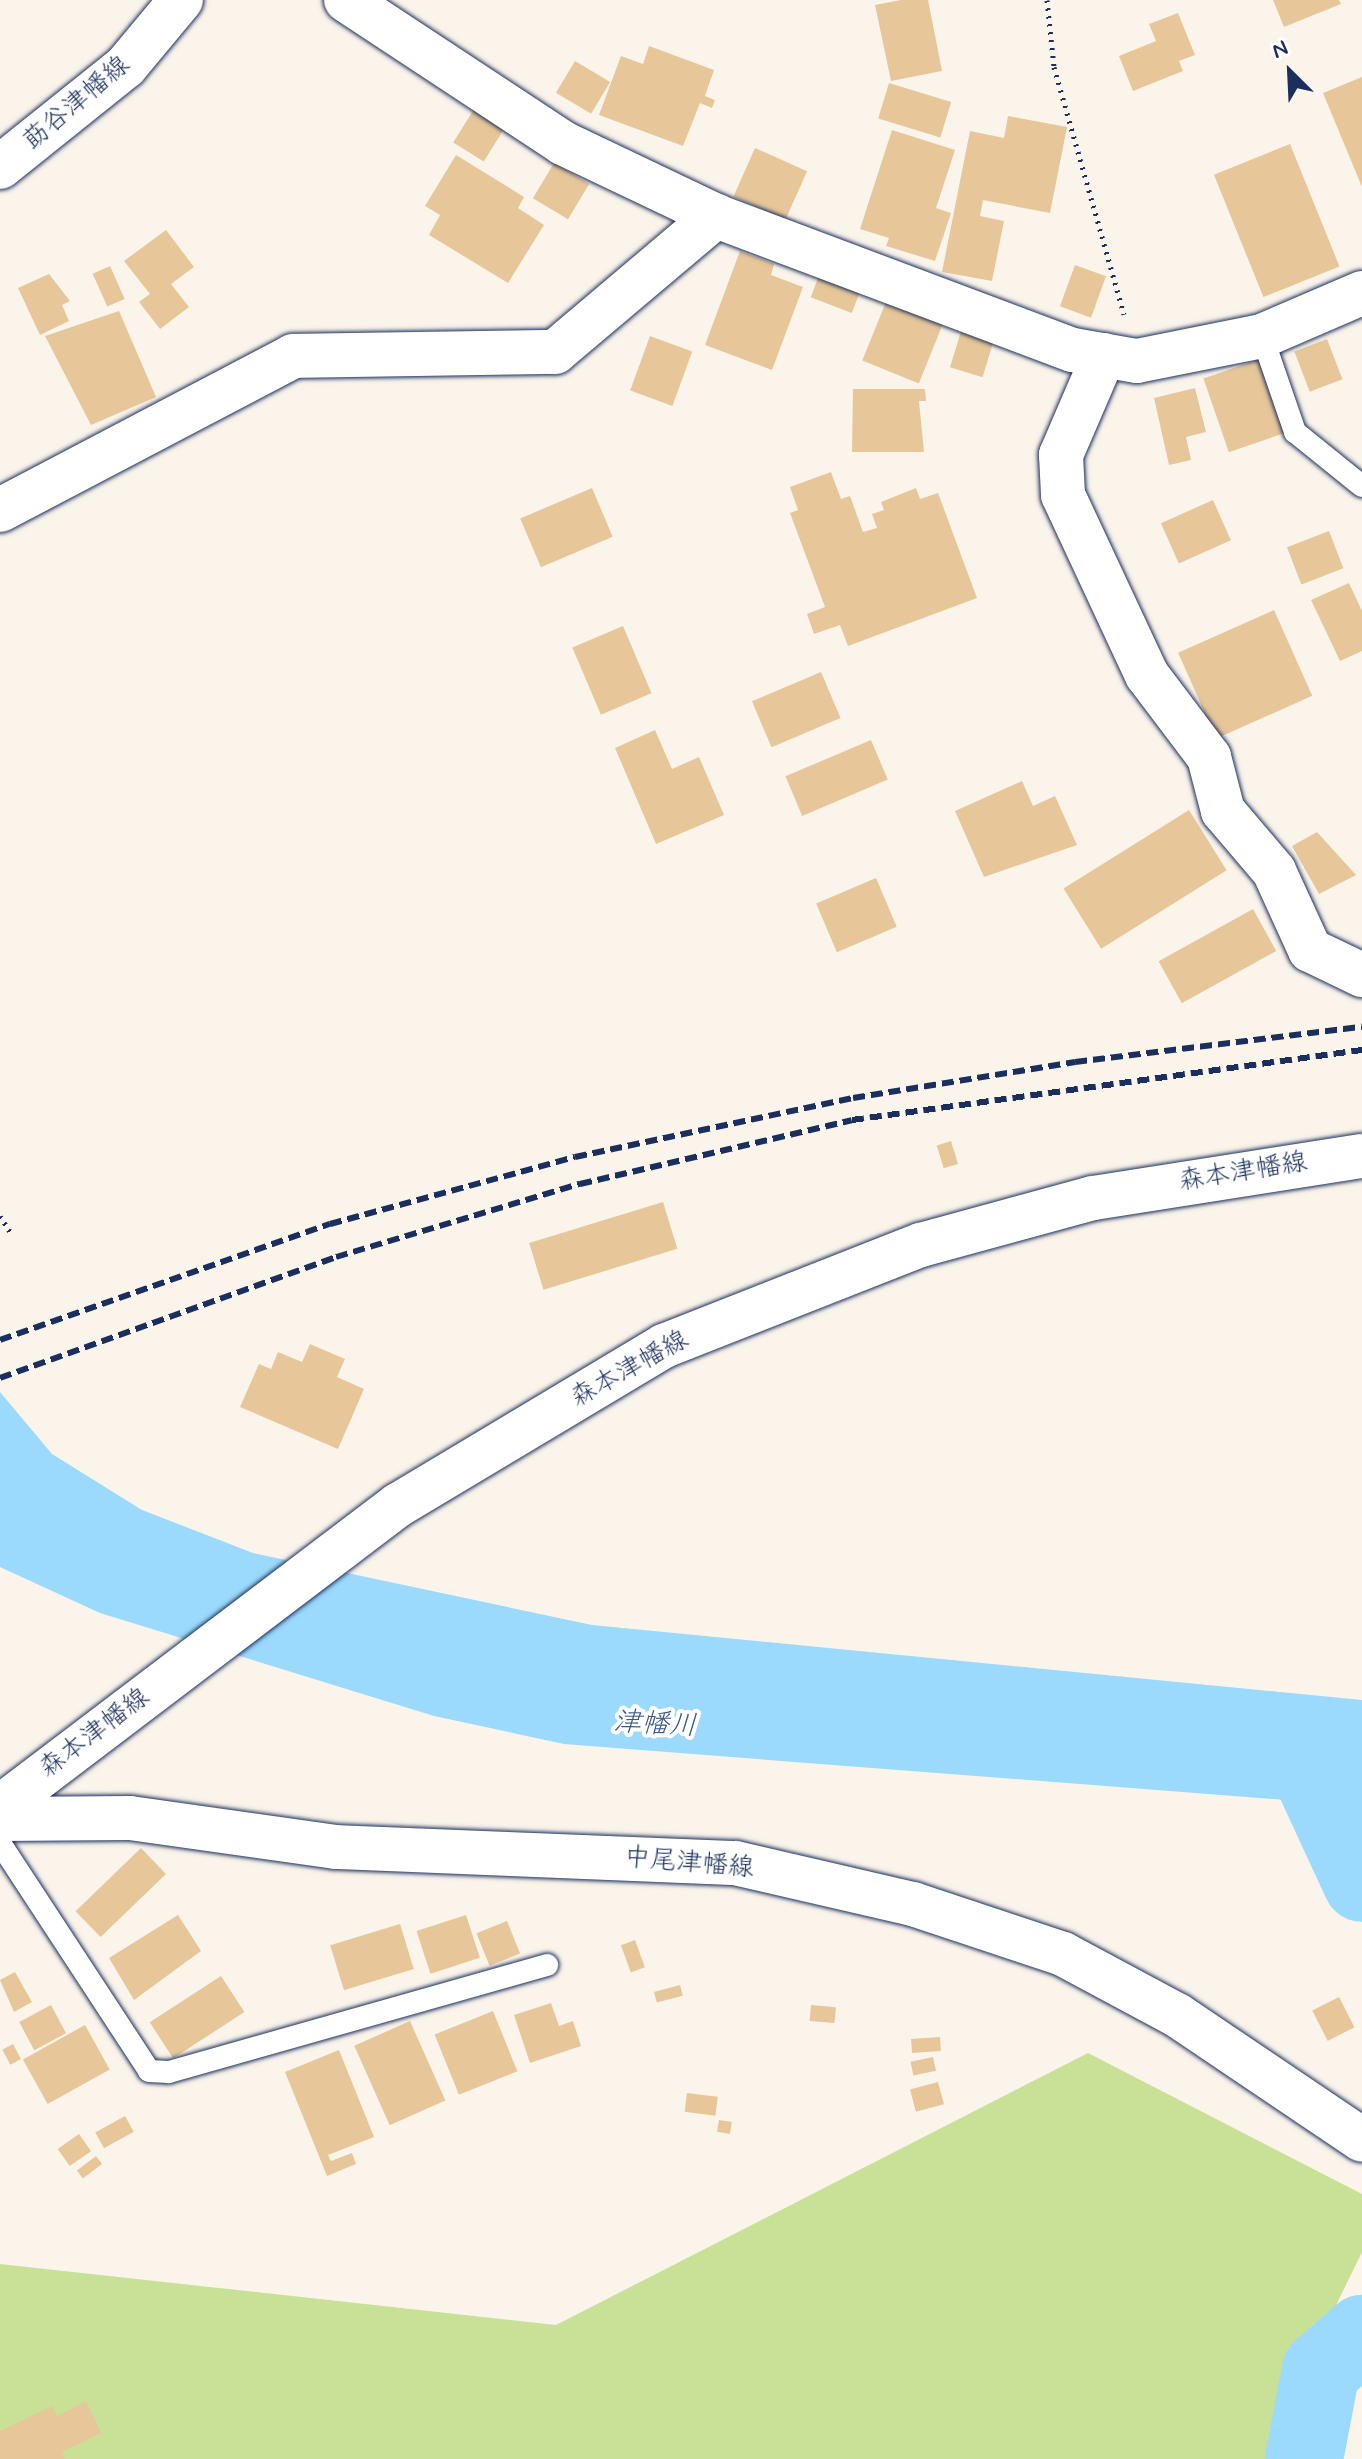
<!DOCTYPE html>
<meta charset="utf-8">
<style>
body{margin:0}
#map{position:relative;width:1362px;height:2459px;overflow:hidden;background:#faf4eb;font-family:Mynerve,"Klee One",sans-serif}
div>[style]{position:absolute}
.green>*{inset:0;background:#c8e197}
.water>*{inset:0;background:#9bdafc}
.river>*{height:78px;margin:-39px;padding:0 39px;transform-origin:39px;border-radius:39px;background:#9bdafc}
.building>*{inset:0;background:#e7c799;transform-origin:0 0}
.path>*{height:5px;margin-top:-2.5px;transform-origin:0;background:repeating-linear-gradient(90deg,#1b2f5e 0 2px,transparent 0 8px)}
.roads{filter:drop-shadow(0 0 2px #1b2f5e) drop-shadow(0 0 2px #1b2f5e)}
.service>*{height:22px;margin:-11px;padding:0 11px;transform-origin:11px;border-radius:11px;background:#fff}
.minor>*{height:44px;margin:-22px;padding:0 22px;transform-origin:22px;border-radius:22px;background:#fff}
.secondary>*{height:44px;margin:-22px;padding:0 22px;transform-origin:22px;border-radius:22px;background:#fff}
.rail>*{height:6px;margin-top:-3px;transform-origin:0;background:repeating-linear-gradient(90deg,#1b2f5e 0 12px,transparent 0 18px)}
span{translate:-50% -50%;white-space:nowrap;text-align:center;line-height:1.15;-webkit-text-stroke:8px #fff;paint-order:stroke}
.street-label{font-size:26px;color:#1b2f5e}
.water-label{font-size:28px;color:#3b5a86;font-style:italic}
.north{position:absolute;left:1250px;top:32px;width:80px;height:80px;-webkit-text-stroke:6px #fff;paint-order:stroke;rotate:336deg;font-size:22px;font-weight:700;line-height:32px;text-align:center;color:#1b2f5e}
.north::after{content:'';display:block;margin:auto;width:28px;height:36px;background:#1b2f5e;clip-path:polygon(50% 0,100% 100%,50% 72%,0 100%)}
</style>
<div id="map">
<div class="green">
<i style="clip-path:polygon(1088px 2053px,1362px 2194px,1362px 2252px,1300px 2379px,1279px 2459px,0 2459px,0 2264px,556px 2325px)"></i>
</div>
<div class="water">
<i style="clip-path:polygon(0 1392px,52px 1454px,142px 1510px,253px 1553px,592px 1625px,1362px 1700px,1362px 1806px,564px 1744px,434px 1716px,100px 1613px,0 1567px)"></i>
</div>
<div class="river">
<i style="left:1302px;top:1753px;width:143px;rotate:65.2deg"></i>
<i style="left:1304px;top:2459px;width:91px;rotate:-79.2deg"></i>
<i style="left:1321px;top:2370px;width:55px;rotate:-41.3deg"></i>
</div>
<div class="building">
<i style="clip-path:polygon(901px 0,928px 0,942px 71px,891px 81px,875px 5px)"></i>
<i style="clip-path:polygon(1273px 0,1339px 0,1341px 4px,1284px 27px)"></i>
<i style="clip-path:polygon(1178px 13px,1195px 55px,1179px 61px,1183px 71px,1133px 91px,1119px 56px,1156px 41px,1149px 24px)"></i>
<i style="clip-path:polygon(649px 46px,714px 70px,705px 96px,715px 100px,712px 108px,700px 103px,683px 146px,599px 115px,621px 56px,643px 64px)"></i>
<i style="left:575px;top:61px;width:41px;height:37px;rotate:31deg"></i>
<i style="clip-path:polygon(1362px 77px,1362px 187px,1323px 93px)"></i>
<i style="left:889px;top:83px;width:65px;height:37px;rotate:17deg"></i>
<i style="left:476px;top:106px;width:36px;height:43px;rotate:32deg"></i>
<i style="clip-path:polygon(1008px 116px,1067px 127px,1050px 213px,983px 200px,980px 216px,1004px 221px,992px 281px,942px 272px,970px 131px,1004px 138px)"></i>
<i style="clip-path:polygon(892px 130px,955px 150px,936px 208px,951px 213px,935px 261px,886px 246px,889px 238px,860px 229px)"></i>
<i style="left:1290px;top:144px;width:132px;height:82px;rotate:68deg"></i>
<i style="left:755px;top:148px;width:57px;height:53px;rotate:24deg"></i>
<i style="clip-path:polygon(456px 155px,524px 197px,518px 208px,544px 225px,508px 283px,429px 235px,440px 215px,425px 206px)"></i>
<i style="left:554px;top:163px;width:41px;height:41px;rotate:31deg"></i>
<i style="clip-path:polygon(166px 230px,194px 267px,171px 284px,189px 307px,160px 329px,139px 302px,150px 294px,124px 261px)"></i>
<i style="clip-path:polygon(740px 251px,774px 264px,771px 275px,803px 287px,772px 370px,705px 345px)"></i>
<i style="left:1075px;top:265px;width:33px;height:44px;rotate:20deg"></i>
<i style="left:110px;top:266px;width:36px;height:19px;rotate:66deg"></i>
<i style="left:820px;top:273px;width:44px;height:26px;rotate:21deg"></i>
<i style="clip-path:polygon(49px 274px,70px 301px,62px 305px,69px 321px,40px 335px,18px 288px)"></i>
<i style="left:890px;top:292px;width:61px;height:74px;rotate:22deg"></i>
<i style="clip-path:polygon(119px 311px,156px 397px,91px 425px,45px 336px)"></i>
<i style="left:962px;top:328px;width:34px;height:41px;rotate:17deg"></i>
<i style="left:650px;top:336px;width:45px;height:58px;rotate:20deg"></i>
<i style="left:1327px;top:339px;width:43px;height:35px;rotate:69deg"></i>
<i style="left:1263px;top:358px;width:78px;height:63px;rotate:71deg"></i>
<i style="clip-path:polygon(1195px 388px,1206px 432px,1186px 437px,1191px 460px,1169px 465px,1154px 398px)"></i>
<i style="clip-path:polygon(853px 389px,925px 389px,926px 401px,919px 401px,924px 452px,852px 452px)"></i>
<i style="clip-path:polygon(831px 472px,841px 499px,850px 496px,863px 532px,877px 528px,872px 514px,884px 510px,881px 502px,916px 488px,920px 499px,938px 493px,977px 598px,848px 646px,840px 625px,814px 634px,807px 614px,825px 607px,790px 513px,798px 510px,790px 487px)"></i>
<i style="left:592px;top:488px;width:53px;height:78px;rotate:67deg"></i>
<i style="left:1213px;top:500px;width:44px;height:57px;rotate:66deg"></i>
<i style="left:1329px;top:531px;width:40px;height:45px;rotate:69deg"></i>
<i style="clip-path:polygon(1349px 583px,1362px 611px,1362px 651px,1340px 661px,1311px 600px)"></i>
<i style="left:1274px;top:610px;width:94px;height:105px;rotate:66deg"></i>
<i style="left:623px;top:626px;width:73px;height:55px;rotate:67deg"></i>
<i style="left:821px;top:672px;width:50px;height:75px;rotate:67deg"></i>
<i style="clip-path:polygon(655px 730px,672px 769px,699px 757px,724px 815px,656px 844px,615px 748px)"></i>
<i style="left:871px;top:740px;width:43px;height:93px;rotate:67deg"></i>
<i style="clip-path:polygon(1022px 781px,1033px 806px,1055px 796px,1077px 845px,984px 877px,955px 811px)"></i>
<i style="left:1189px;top:810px;width:71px;height:148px;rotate:58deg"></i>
<i style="clip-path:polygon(1317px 832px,1356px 875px,1319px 894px,1292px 846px)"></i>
<i style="left:876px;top:878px;width:53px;height:65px;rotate:67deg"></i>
<i style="left:1253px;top:909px;width:48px;height:108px;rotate:61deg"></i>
<i style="left:951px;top:1141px;width:24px;height:15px;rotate:73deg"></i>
<i style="left:663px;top:1202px;width:49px;height:140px;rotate:73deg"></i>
<i style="clip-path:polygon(310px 1344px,345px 1359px,337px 1377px,364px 1389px,338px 1449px,240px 1407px,259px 1364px,271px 1369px,278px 1352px,302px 1362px)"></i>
<i style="left:141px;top:1848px;width:36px;height:91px;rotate:46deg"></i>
<i style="clip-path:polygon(178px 1915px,201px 1951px,134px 2000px,109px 1958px)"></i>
<i style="left:466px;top:1915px;width:45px;height:52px;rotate:72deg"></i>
<i style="left:507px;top:1921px;width:35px;height:33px;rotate:68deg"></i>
<i style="left:400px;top:1924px;width:47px;height:73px;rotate:73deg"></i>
<i style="left:635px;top:1940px;width:29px;height:15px;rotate:70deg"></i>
<i style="clip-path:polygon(15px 1972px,32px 2002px,14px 2012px,0 1980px)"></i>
<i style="left:221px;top:1976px;width:43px;height:85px;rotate:57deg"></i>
<i style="left:680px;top:1985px;width:11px;height:27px;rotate:75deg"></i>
<i style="left:1339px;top:1997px;width:34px;height:30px;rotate:63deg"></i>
<i style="clip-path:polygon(551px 2003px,559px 2026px,573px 2021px,581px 2046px,530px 2063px,514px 2015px)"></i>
<i style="left:51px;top:2005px;width:32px;height:36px;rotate:62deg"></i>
<i style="left:811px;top:2005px;width:25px;height:16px;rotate:5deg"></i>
<i style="left:493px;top:2011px;width:65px;height:63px;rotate:68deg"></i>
<i style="left:410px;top:2021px;width:87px;height:61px;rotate:66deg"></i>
<i style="left:85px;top:2025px;width:51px;height:71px;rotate:61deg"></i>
<i style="left:940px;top:2037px;width:14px;height:29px;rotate:86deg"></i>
<i style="left:13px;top:2044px;width:17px;height:12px;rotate:62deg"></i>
<i style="clip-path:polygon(339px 2050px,374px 2137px,328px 2155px,331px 2161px,352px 2153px,356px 2164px,327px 2176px,285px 2072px)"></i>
<i style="left:933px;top:2057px;width:14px;height:23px;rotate:78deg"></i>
<i style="left:938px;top:2082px;width:23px;height:29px;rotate:75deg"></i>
<i style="left:687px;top:2093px;width:31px;height:19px;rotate:7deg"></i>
<i style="left:125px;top:2116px;width:18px;height:34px;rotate:61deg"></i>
<i style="left:719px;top:2120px;width:13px;height:12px;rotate:9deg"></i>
<i style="left:79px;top:2134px;width:21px;height:26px;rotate:55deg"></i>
<i style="left:96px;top:2156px;width:10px;height:24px;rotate:53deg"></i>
<i style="clip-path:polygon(86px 2401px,101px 2433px,62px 2452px,65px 2459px,0 2459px,0 2431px,52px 2406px,57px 2416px)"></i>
</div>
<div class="path">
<i style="left:1047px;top:0;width:67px;rotate:84deg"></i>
<i style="left:1054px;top:67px;width:257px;rotate:74.2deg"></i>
<i style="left:0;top:1216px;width:20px;rotate:57deg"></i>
</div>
<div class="roads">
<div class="service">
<i style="left:1262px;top:336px;width:102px;rotate:71deg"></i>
<i style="left:1295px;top:432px;width:86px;rotate:38.9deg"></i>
<i style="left:0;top:1843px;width:272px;rotate:56.8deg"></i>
<i style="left:149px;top:2071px;width:20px;rotate:3deg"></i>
<i style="left:169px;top:2072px;width:393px;rotate:-15.8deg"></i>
</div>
<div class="minor">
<i style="left:346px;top:0;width:260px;rotate:33.4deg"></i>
<i style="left:563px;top:143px;width:170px;rotate:25.5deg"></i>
<i style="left:716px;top:216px;width:381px;rotate:20.6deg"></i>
<i style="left:1073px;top:350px;width:65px;rotate:9.8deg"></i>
<i style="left:1137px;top:361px;width:127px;rotate:-11.3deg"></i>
<i style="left:1262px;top:336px;width:109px;rotate:-23.3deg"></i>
<i style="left:1104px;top:355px;width:109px;rotate:113.3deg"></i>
<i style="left:1061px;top:455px;width:40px;rotate:87.1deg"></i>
<i style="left:1063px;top:495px;width:199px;rotate:65deg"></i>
<i style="left:1147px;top:675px;width:103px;rotate:52.9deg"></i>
<i style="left:1209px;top:757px;width:56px;rotate:75.5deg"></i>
<i style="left:1223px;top:811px;width:79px;rotate:49.6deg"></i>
<i style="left:1274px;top:871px;width:87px;rotate:65.5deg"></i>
<i style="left:1310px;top:950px;width:58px;rotate:25.7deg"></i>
<i style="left:0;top:510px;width:331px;rotate:-27.7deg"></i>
<i style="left:293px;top:356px;width:262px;rotate:-0.9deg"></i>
<i style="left:555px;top:352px;width:211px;rotate:-40.2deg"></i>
</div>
<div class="secondary">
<i style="left:0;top:167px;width:161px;rotate:-38.7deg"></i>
<i style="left:126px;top:66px;width:86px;rotate:-50.2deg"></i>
<i style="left:0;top:1807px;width:500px;rotate:-37.2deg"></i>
<i style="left:398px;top:1505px;width:310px;rotate:-30.9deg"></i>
<i style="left:664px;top:1346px;width:276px;rotate:-21.5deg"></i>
<i style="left:921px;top:1245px;width:178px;rotate:-15.3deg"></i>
<i style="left:1093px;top:1198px;width:272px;rotate:-8.9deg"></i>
<i style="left:0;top:1819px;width:130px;rotate:-0.4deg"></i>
<i style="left:130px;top:1818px;width:208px;rotate:8deg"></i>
<i style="left:336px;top:1847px;width:399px;rotate:2.3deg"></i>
<i style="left:735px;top:1863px;width:183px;rotate:13deg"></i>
<i style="left:913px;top:1904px;width:158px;rotate:18.4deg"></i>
<i style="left:1063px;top:1954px;width:129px;rotate:28.2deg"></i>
<i style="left:1177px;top:2015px;width:223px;rotate:34deg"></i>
</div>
</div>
<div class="rail">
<i style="left:0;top:1340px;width:350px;rotate:-19.4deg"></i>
<i style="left:330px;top:1224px;width:254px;rotate:-15.3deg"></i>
<i style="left:575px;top:1157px;width:284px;rotate:-12deg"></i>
<i style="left:853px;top:1098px;width:225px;rotate:-9.2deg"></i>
<i style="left:1075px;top:1062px;width:289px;rotate:-7deg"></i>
<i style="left:0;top:1378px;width:357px;rotate:-19.8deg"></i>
<i style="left:336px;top:1257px;width:255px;rotate:-16.7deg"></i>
<i style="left:580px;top:1184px;width:279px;rotate:-13.2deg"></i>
<i style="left:852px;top:1120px;width:515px;rotate:-7.82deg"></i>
</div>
<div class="street-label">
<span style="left:77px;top:104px;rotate:-40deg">莇谷津幡線</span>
<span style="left:1243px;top:1173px;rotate:-9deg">森本津幡線</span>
<span style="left:630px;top:1370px;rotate:-29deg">森本津幡線</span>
<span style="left:95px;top:1734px;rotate:-37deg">森本津幡線</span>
<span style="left:689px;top:1864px;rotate:5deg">中尾津幡線</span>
</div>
<div class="water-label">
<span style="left:655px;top:1725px;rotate:3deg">津幡川</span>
</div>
<div class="north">N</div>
</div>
